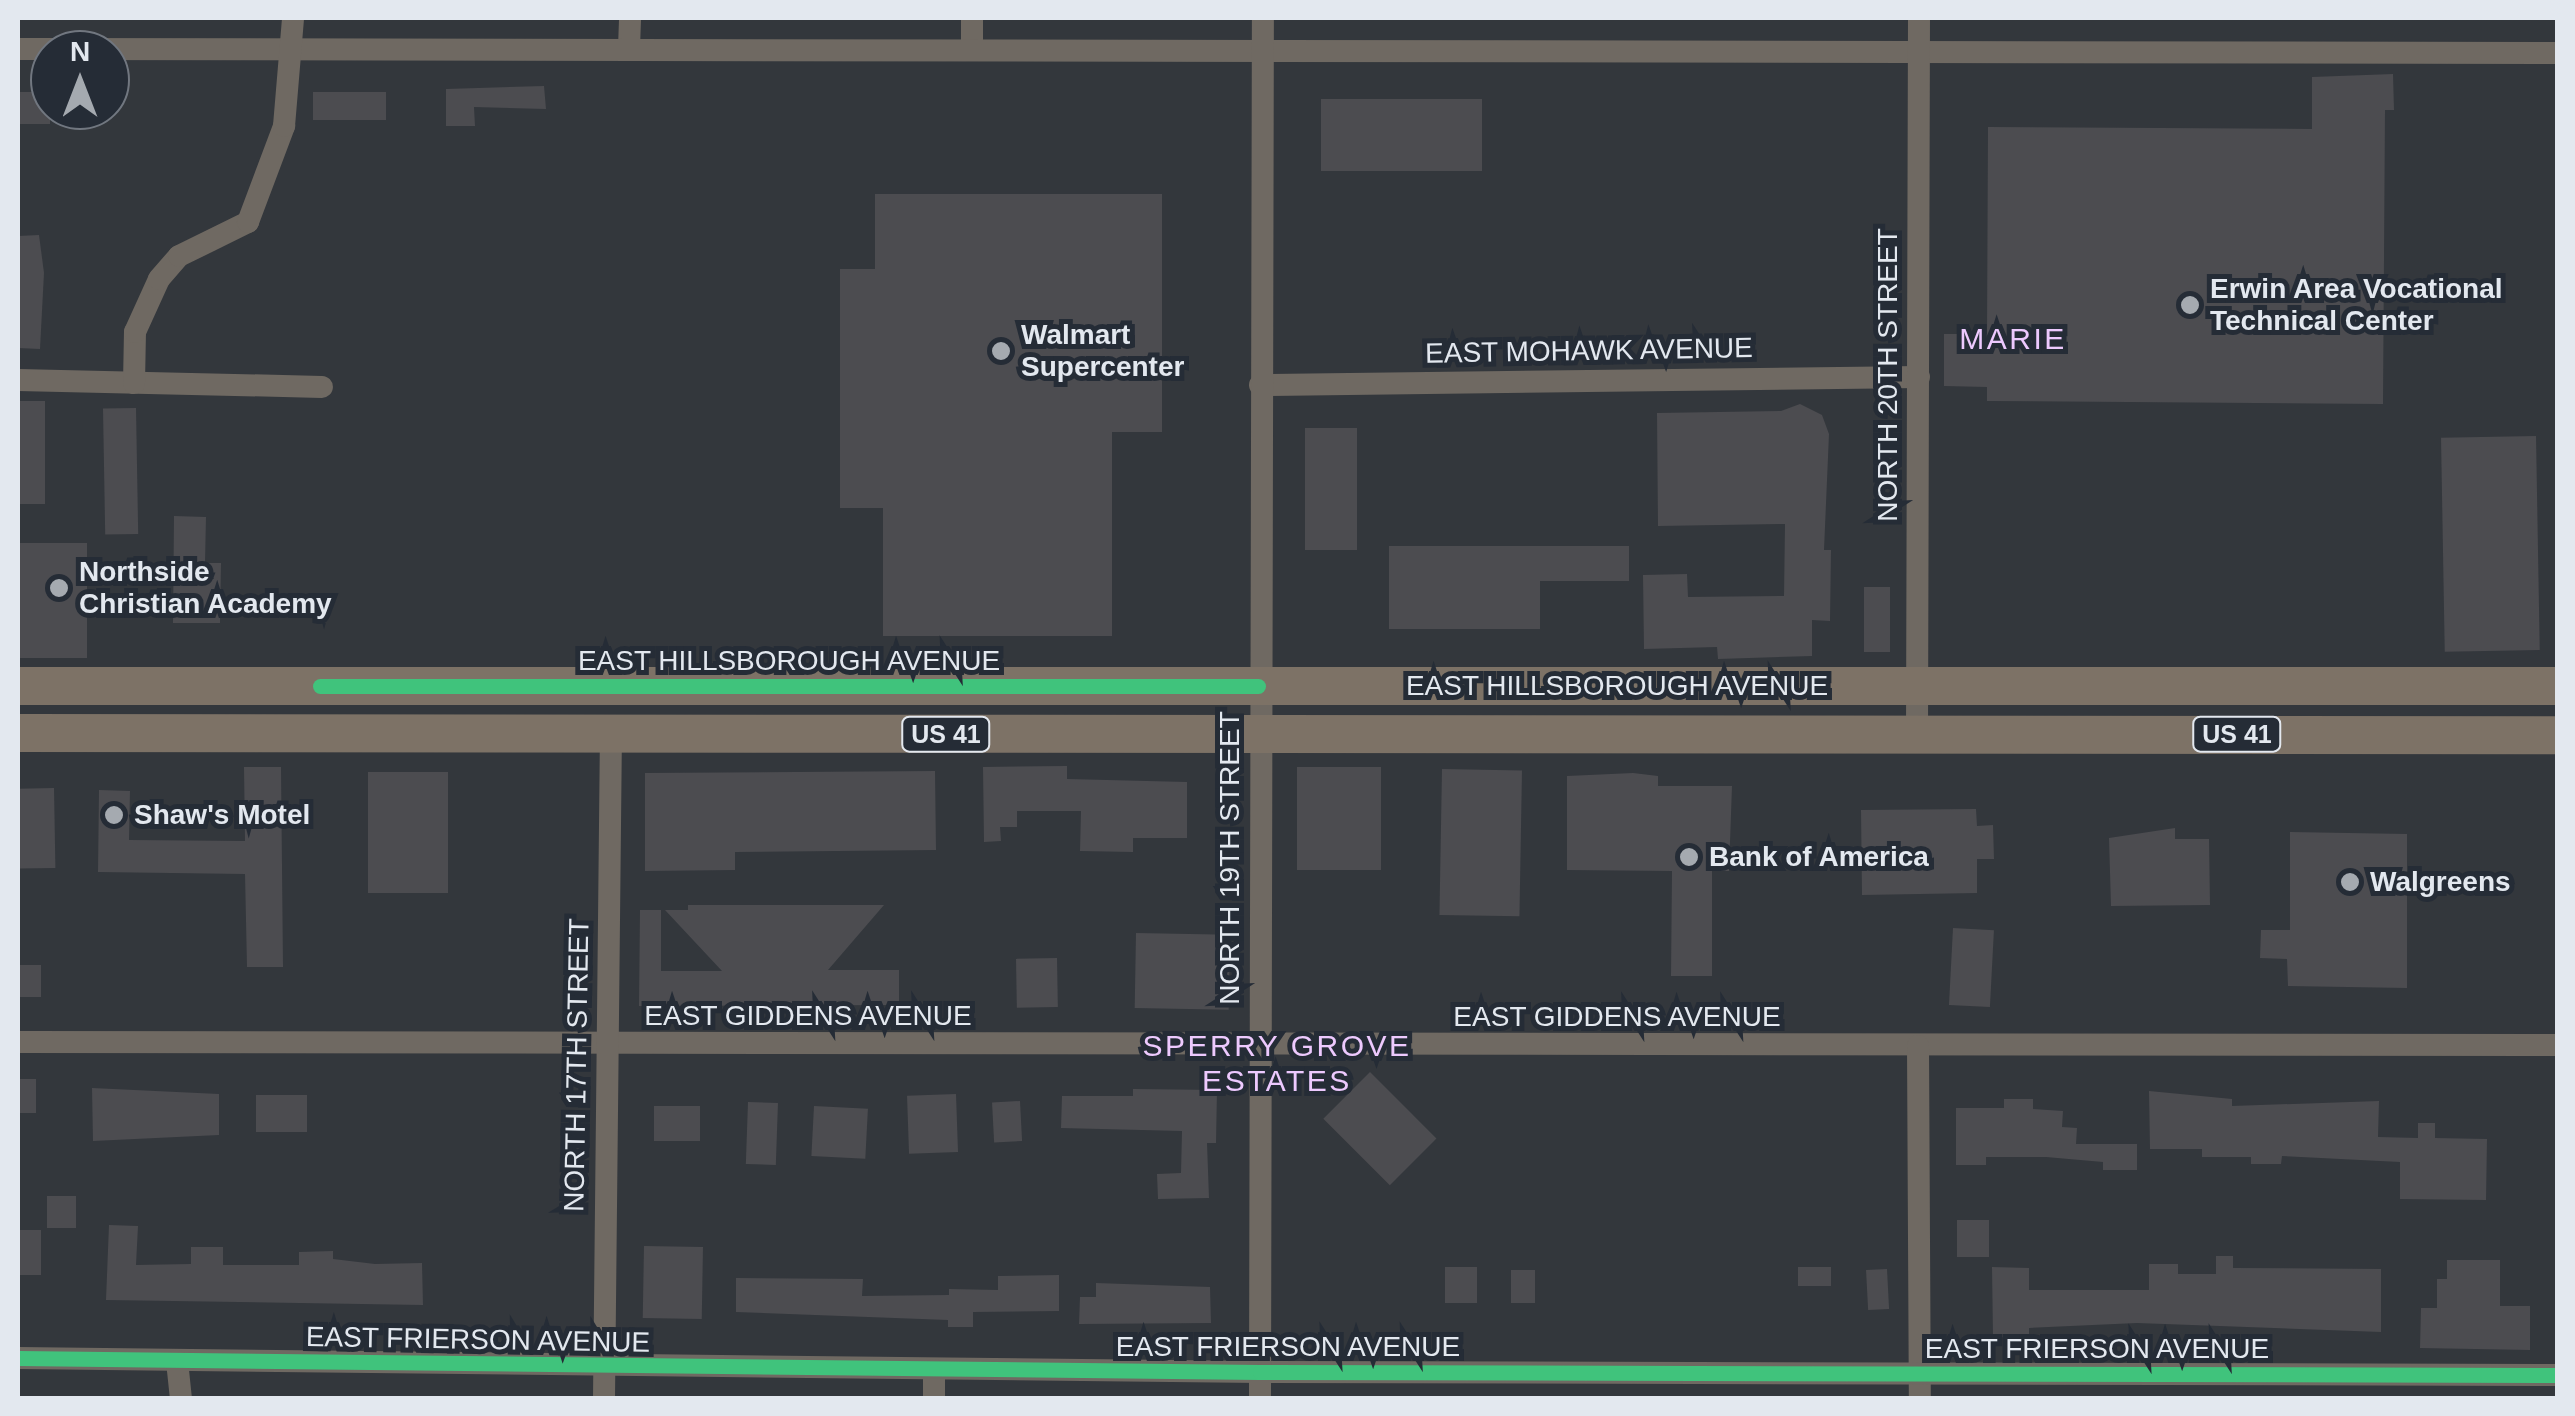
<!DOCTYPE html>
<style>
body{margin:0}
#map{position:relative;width:2575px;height:1416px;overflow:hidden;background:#33373c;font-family:Arial,sans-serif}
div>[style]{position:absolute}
.building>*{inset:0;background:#4c4c50;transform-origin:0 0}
.minor>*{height:22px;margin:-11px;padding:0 11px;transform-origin:11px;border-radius:11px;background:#6f6962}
.primary>*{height:38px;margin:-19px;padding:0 19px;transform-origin:19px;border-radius:19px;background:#7d7266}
.cycleway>*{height:15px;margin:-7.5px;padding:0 7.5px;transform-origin:7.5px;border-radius:7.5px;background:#40c37c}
.dots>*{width:28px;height:28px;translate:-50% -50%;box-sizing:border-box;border:5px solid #252c36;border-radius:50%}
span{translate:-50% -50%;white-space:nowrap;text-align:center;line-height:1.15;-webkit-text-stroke:10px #252c36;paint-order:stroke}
.shield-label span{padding:2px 8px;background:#252c36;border:2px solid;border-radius:8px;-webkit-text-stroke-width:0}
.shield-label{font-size:25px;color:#e3e8ef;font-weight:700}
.poi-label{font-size:28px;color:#e3e8ef;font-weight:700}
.left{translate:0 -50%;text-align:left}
.street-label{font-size:28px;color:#e3e8ef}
.neighbourhood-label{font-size:30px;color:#edc9fe;letter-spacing:2.5px}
.frame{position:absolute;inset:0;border:20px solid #e3e8ef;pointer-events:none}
.north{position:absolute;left:30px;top:30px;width:100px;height:100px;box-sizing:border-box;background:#252c36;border:2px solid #717780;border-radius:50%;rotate:0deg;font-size:28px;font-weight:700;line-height:40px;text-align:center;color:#e3e8ef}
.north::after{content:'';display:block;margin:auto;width:35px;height:45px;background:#a5aab0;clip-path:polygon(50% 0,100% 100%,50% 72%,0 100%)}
</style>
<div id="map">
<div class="building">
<i style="clip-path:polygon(2393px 74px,2394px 110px,2385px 110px,2383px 404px,1987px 401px,1987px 387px,1944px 386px,1944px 334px,1987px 334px,1988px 127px,2312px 129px,2312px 77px)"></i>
<i style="clip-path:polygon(544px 86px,546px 109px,474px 107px,475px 126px,446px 126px,446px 89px)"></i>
<i style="left:18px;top:92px;width:32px;height:32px"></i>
<i style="left:313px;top:92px;width:73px;height:28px"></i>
<i style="left:1482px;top:99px;width:72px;height:161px;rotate:90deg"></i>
<i style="clip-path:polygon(875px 194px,1162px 194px,1162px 432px,1112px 432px,1112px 636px,883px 636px,883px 508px,840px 508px,840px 269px,875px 269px)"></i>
<i style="clip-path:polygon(39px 235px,44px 273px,40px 349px,18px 348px,18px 236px)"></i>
<i style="left:18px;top:401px;width:27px;height:103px"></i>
<i style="clip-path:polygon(1800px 404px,1822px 415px,1829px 434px,1824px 550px,1831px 550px,1830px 621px,1812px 620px,1812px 656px,1718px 659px,1717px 647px,1644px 649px,1643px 575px,1687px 574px,1688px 597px,1784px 596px,1785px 524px,1658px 526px,1657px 413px,1781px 411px)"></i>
<i style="left:136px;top:408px;width:126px;height:33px;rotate:89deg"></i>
<i style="left:1305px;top:428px;width:52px;height:122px"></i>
<i style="left:2536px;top:436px;width:214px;height:95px;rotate:89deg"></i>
<i style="clip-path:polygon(174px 516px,206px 517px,205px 563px,221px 563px,220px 623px,173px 623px)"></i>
<i style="left:18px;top:543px;width:69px;height:115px"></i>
<i style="clip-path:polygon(1389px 546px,1629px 546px,1629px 581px,1540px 581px,1540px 629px,1389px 629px)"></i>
<i style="left:1864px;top:587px;width:26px;height:65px"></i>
<i style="clip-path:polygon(1067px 766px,1067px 779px,1187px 782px,1187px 838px,1133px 838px,1133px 852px,1080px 851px,1081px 811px,1017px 811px,1017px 827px,1000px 827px,1001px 841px,984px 842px,983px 767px)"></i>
<i style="clip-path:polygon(244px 767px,281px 767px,283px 967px,247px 967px,245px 874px,98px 872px,99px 790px,130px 791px,129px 840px,245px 841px)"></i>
<i style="left:1297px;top:767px;width:84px;height:103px"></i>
<i style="left:1442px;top:769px;width:80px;height:146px;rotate:1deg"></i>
<i style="clip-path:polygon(935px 771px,936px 850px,735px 852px,735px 870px,645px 871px,645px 773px)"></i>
<i style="left:368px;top:772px;width:80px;height:121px"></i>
<i style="clip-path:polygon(1633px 773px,1658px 776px,1658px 786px,1732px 786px,1729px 871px,1712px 871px,1712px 976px,1671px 976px,1672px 871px,1567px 870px,1567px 776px)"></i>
<i style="left:54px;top:788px;width:80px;height:36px;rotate:89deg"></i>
<i style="clip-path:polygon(1976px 809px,1977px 826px,1993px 825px,1994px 859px,1977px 859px,1977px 893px,1862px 895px,1861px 810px)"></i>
<i style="clip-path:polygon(2175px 828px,2175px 839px,2209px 839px,2210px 905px,2111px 906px,2109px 838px)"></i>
<i style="clip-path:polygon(2290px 832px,2407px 834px,2407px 988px,2288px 986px,2287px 959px,2260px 958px,2261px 930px,2290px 930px)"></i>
<i style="clip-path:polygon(688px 905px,884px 905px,828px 970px,899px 970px,899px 1005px,639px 1006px,640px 910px,661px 910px,661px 971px,722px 971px,665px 910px,688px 910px)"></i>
<i style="left:1953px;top:928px;width:41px;height:77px;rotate:3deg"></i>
<i style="left:1136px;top:933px;width:94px;height:75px;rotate:1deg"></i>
<i style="left:1057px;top:958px;width:49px;height:41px;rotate:89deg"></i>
<i style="left:18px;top:965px;width:23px;height:32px"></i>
<i style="left:1370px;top:1072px;width:94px;height:66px;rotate:45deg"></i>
<i style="left:18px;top:1079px;width:18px;height:34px"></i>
<i style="clip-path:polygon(92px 1088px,219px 1094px,219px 1135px,93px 1141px)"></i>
<i style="clip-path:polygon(1133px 1089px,1217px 1090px,1216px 1143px,1207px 1143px,1209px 1198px,1158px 1199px,1157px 1174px,1181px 1173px,1182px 1131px,1061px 1128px,1062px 1096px,1133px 1096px)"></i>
<i style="clip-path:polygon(2149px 1091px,2232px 1099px,2232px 1106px,2379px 1101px,2378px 1137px,2418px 1138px,2418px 1123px,2435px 1123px,2435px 1138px,2487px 1139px,2486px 1200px,2400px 1199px,2400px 1162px,2282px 1156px,2281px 1164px,2251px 1164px,2251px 1157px,2202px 1157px,2202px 1149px,2150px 1149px)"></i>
<i style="left:956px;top:1094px;width:58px;height:49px;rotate:88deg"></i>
<i style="left:256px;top:1095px;width:51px;height:37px"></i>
<i style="clip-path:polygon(2004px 1099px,2033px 1099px,2033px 1109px,2063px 1111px,2062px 1127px,2077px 1128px,2076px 1144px,2137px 1144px,2137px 1170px,2103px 1170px,2103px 1162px,2046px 1157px,1986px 1157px,1986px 1165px,1956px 1165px,1956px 1108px,2004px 1108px)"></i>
<i style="left:1020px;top:1101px;width:40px;height:28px;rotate:87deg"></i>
<i style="left:748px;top:1102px;width:30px;height:62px;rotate:2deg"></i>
<i style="left:654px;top:1106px;width:46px;height:35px"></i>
<i style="left:814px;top:1106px;width:54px;height:50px;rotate:3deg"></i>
<i style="left:76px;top:1196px;width:32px;height:29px;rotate:90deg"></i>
<i style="left:1957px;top:1220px;width:32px;height:37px"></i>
<i style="clip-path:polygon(109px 1225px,138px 1226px,136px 1265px,191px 1264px,191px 1247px,223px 1247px,223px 1265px,299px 1265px,299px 1252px,333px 1251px,333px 1259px,375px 1264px,422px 1263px,423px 1305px,106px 1300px)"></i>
<i style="left:18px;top:1230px;width:23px;height:45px"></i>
<i style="left:644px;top:1246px;width:59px;height:72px;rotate:1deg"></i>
<i style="clip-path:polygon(2216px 1256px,2233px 1256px,2233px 1268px,2381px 1269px,2381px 1332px,2137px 1323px,2029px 1328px,2029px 1338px,1993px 1337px,1992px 1267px,2029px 1268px,2029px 1290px,2149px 1290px,2149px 1264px,2178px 1264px,2178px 1274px,2216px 1274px)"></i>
<i style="clip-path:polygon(2447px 1260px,2500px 1260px,2500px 1306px,2530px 1306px,2530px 1350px,2420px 1348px,2421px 1308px,2437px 1308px,2437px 1279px,2447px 1279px)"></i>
<i style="left:1445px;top:1267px;width:32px;height:36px"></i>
<i style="left:1831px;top:1267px;width:19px;height:33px;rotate:90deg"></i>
<i style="left:1887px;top:1269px;width:40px;height:21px;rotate:87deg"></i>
<i style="left:1511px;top:1270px;width:24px;height:33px"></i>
<i style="clip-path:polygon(1059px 1275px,1059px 1311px,973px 1312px,973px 1327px,948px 1327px,948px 1320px,736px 1312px,736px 1278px,863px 1279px,862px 1296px,949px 1295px,949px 1289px,998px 1290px,998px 1276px)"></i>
<i style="clip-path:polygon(1096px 1283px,1210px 1287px,1211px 1323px,1079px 1324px,1080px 1297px,1096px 1297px)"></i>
</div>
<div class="minor">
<i style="left:972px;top:18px;width:32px;rotate:90deg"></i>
<i style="left:629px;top:48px;width:30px;rotate:-88deg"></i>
<i style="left:18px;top:49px;width:2540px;rotate:0.09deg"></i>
<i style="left:18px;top:380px;width:304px;rotate:1.3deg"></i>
<i style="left:134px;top:383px;width:51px;rotate:-88.9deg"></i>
<i style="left:135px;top:332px;width:58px;rotate:-65.6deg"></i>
<i style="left:159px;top:279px;width:30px;rotate:-49deg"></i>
<i style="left:179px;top:256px;width:77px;rotate:-26.2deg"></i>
<i style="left:248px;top:222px;width:103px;rotate:-69.4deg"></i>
<i style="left:284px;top:126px;width:108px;rotate:-85.2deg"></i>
<i style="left:1260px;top:385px;width:659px;rotate:-0.7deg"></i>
<i style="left:1917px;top:733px;width:715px;rotate:-89.84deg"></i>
<i style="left:18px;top:1042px;width:2540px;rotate:0.07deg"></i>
<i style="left:1918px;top:1046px;width:352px;rotate:89.7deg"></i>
<i style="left:18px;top:1358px;width:1242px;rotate:0.65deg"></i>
<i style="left:1260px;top:1372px;width:1298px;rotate:0.13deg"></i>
<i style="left:177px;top:1361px;width:37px;rotate:84deg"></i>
<i style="left:934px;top:1370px;width:28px;rotate:90deg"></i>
<i style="left:604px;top:1398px;width:665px;rotate:-89.4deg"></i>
<i style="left:1260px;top:1398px;width:1380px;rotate:-89.88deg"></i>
</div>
<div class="primary">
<i style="left:18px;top:686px;width:2540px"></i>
<i style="left:18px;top:733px;width:2540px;rotate:0.05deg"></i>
</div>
<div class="cycleway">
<i style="left:320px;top:686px;width:938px"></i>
<i style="left:18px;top:1358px;width:1242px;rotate:0.65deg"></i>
<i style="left:1260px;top:1372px;width:1298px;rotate:0.13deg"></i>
</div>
<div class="dots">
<i style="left:2190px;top:305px;background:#a5aab0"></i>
<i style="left:1001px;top:351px;background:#a5aab0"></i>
<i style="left:59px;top:588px;background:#a5aab0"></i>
<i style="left:114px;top:815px;background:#a5aab0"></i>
<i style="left:1689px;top:857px;background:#a5aab0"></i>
<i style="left:2350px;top:882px;background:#a5aab0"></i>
</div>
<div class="shield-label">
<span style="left:946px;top:734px">US 41</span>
<span style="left:2237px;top:734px">US 41</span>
</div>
<div class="poi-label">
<span class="left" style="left:2210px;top:305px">Erwin Area Vocational<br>Technical Center</span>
<span class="left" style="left:1021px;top:351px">Walmart<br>Supercenter</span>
<span class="left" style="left:79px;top:588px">Northside<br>Christian Academy</span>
<span class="left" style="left:134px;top:815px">Shaw's Motel</span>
<span class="left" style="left:1709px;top:857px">Bank of America</span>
<span class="left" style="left:2370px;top:882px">Walgreens</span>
</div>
<div class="street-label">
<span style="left:1589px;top:351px;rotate:-1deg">EAST MOHAWK AVENUE</span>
<span style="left:1888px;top:375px;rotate:-90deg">NORTH 20TH STREET</span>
<span style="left:789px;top:661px">EAST HILLSBOROUGH AVENUE</span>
<span style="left:1617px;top:686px">EAST HILLSBOROUGH AVENUE</span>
<span style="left:1230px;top:858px;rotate:-90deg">NORTH 19TH STREET</span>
<span style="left:808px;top:1016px">EAST GIDDENS AVENUE</span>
<span style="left:1617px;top:1017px">EAST GIDDENS AVENUE</span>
<span style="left:577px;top:1065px;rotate:-89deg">NORTH 17TH STREET</span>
<span style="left:478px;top:1340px;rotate:1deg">EAST FRIERSON AVENUE</span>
<span style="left:1288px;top:1347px">EAST FRIERSON AVENUE</span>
<span style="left:2097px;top:1349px">EAST FRIERSON AVENUE</span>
</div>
<div class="neighbourhood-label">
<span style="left:2013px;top:339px">MARIE</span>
<span style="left:1277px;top:1063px">SPERRY GROVE<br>ESTATES</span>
</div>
<div class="frame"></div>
<div class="north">N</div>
</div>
